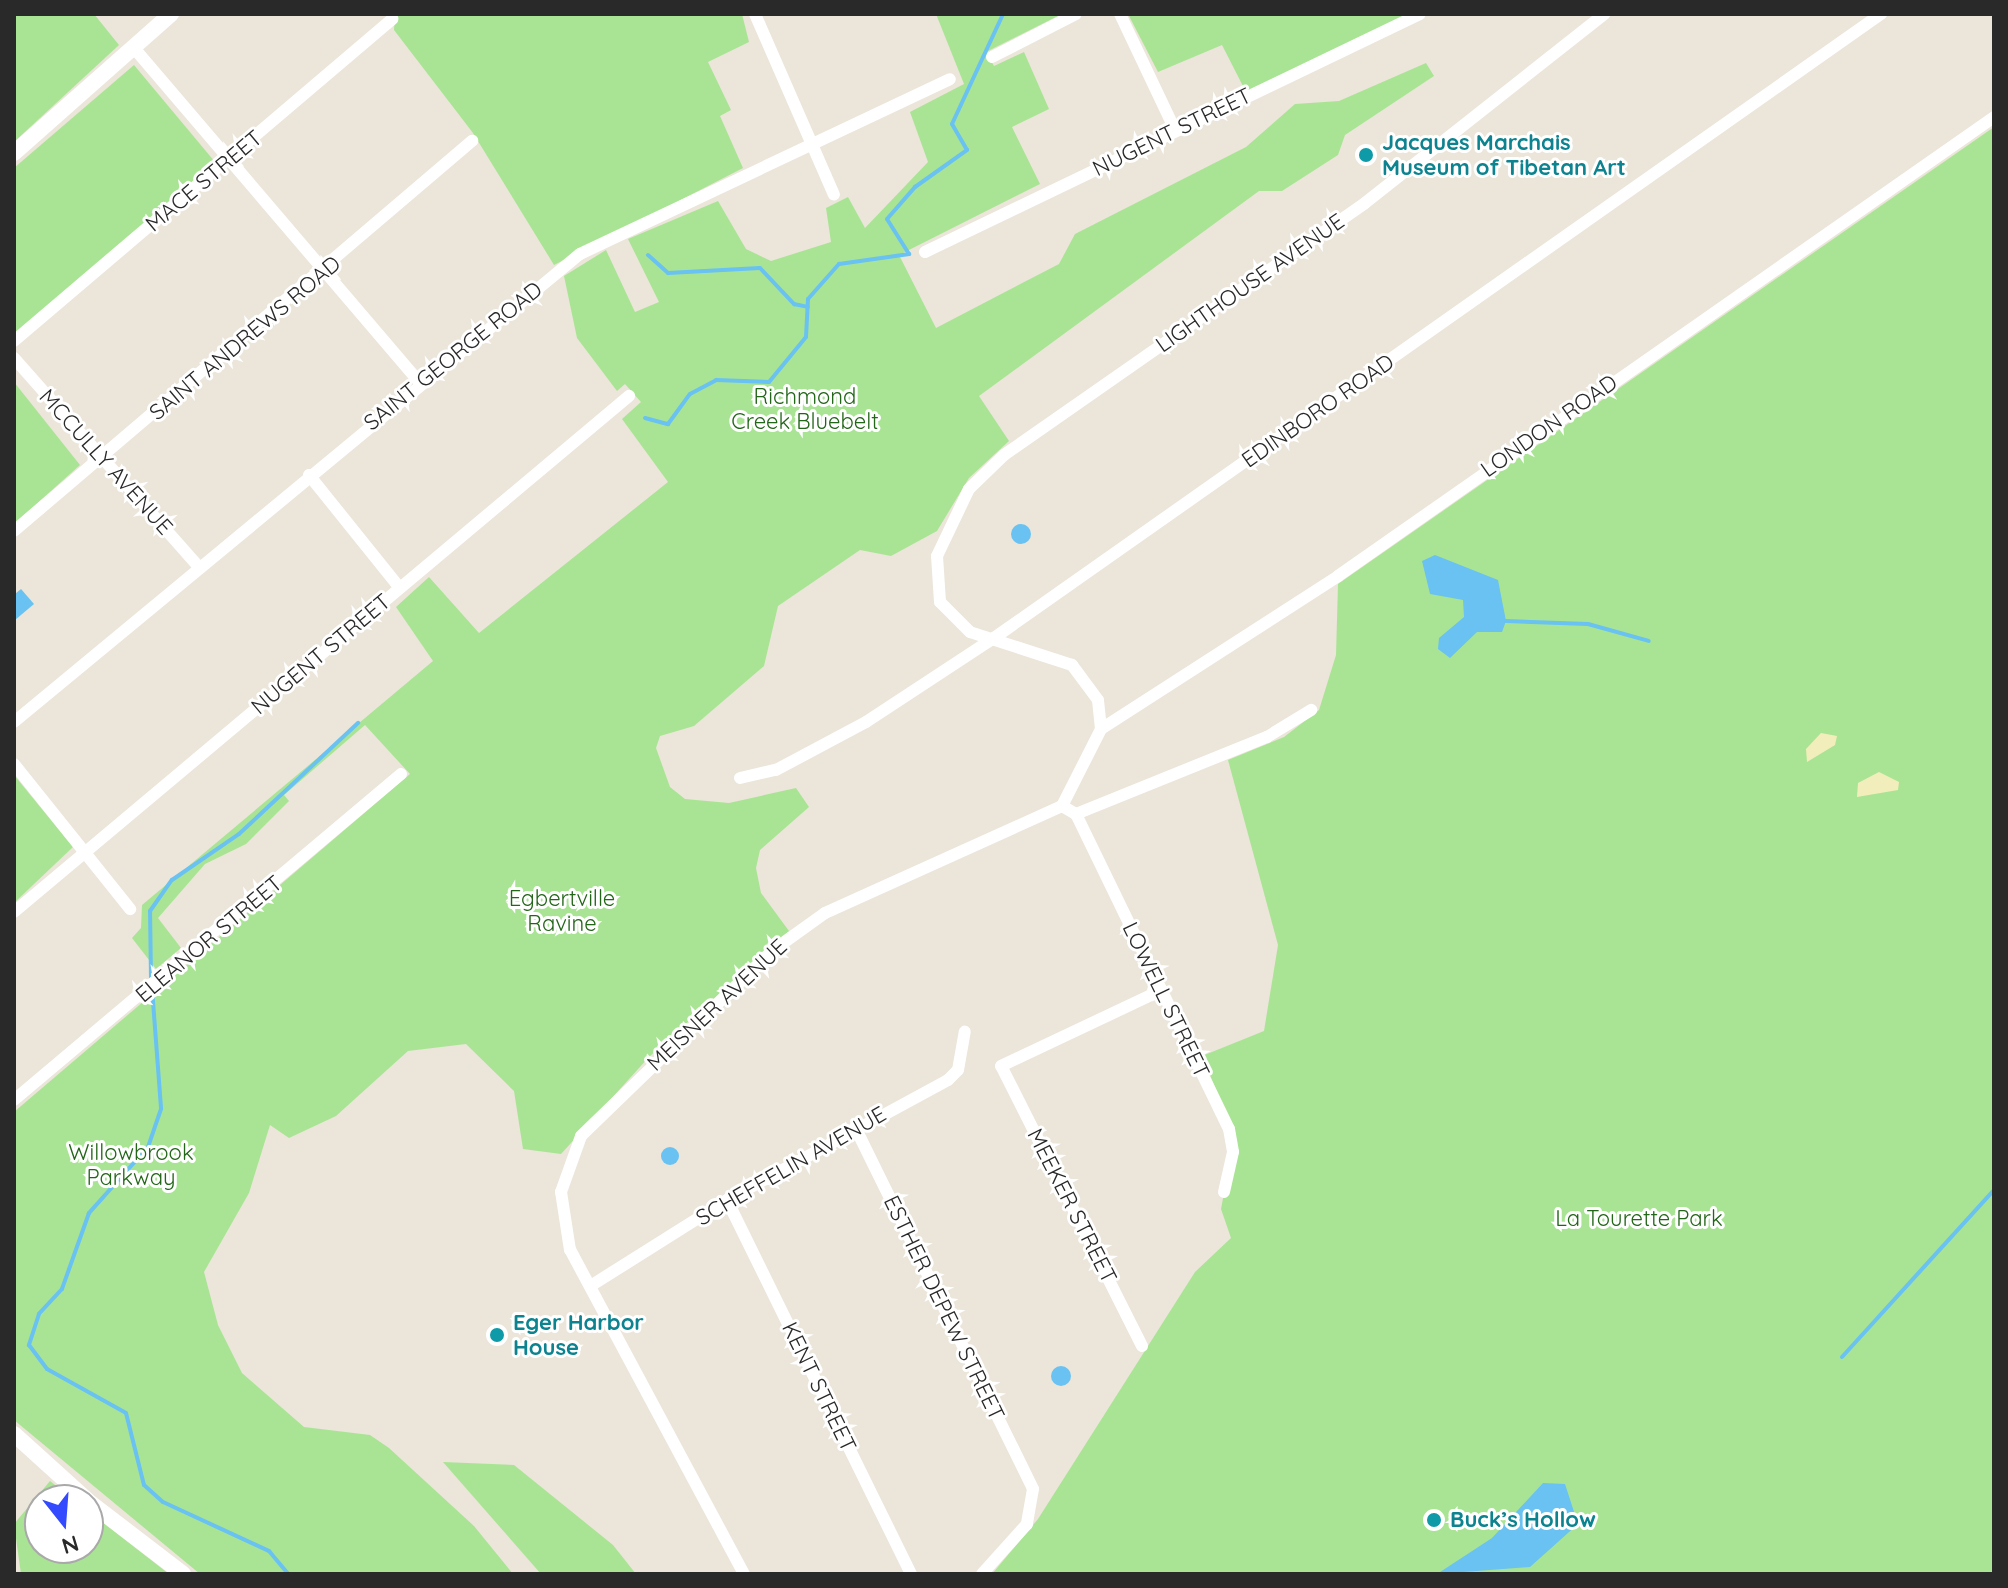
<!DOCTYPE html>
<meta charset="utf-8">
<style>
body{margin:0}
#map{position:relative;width:2008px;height:1588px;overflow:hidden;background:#ebe5da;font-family:Quicksand,sans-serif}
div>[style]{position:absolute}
.green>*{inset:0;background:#a9e494}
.sand>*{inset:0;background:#f2eebb}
.water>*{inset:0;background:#69c2f1}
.round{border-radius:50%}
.stream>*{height:4px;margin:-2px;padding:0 2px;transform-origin:2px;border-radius:2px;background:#69c2f1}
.minor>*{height:12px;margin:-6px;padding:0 6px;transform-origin:6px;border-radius:6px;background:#fff}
.tertiary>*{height:16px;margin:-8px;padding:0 8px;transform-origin:8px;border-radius:8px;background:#fff}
.dots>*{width:22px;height:22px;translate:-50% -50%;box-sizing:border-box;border:4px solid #fff;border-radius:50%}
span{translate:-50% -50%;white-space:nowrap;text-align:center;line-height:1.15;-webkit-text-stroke:6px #fff;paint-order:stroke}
.street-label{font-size:22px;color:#292929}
.culture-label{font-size:22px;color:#0d838f;font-weight:700}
.left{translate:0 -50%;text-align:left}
.park-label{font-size:22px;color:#226618}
.frame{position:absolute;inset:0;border:16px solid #292929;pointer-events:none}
.north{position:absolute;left:24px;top:1484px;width:80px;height:80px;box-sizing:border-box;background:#fff;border:2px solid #a9a9a9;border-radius:50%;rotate:163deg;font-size:22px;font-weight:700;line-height:32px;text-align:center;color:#292929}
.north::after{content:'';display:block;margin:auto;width:28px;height:36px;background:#344afe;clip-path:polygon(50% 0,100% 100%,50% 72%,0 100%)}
</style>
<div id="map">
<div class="green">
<i style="clip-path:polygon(14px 14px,94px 14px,119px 45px,14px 142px)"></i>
<i style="clip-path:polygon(395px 14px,742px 14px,749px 42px,708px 62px,731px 110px,720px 116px,743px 168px,554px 265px,473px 133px,394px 30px)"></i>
<i style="clip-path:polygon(936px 14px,1062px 14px,986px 52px,994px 66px,1024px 52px,1049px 109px,1012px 127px,1040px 184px,899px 255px,936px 328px,1059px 264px,1075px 234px,1246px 147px,1295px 104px,1339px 101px,1426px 63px,1434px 76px,1345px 135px,1338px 155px,1282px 191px,1259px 191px,979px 396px,1009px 441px,969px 478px,937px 531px,891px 556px,860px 550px,778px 606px,764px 666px,694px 726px,660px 736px,656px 748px,670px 787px,685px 799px,729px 803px,796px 788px,809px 807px,760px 850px,756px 868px,761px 893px,789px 931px,649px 1057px,561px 1154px,523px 1149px,514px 1091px,466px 1044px,408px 1051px,336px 1116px,289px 1138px,270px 1125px,249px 1193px,204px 1272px,218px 1325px,242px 1373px,304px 1427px,370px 1435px,389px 1448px,474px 1526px,513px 1574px,200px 1574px,14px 1420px,14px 1112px,410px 774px,365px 725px,284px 795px,289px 801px,246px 844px,205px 864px,158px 918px,181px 948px,156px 969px,132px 938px,141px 928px,142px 905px,433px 661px,396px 607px,429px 577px,479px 633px,668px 482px,622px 419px,641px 402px,625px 384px,617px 391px,577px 338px,564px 276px,606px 250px,635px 312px,659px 302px,628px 239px,718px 201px,746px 249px,771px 261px,831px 242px,826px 208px,848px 197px,865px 228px,928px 162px,910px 112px,964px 84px)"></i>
<i style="clip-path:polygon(1128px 14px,1408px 14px,1246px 92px,1222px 45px,1158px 72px)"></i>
<i style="clip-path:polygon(134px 65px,215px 162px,14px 335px,14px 168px)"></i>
<i style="clip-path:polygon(1994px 127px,1994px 1574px,992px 1574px,1038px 1519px,1195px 1272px,1231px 1238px,1221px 1209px,1235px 1135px,1202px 1056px,1264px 1031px,1278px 945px,1228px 760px,1284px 737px,1319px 710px,1336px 655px,1338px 584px)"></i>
<i style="clip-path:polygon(14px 382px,80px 465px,14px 524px)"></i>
<i style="clip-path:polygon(14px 775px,73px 847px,14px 903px)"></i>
<i style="clip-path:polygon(443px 1462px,514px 1465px,613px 1545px,636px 1574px,541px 1574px)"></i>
<i style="clip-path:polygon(50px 1481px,74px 1500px,40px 1500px,40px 1548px,88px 1548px,88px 1511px,169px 1574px,21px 1574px,14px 1524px)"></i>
</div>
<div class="sand">
<i style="clip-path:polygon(1821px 733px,1837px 736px,1835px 745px,1807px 762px,1806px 749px)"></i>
<i style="clip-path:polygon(1879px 772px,1899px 782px,1898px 790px,1857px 797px,1858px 783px)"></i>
</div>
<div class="water">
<i class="round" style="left:1011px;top:524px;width:20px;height:20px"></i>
<i style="clip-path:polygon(1435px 555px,1498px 580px,1506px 621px,1502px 632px,1477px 632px,1450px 658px,1438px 649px,1439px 638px,1464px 617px,1463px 600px,1430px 594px,1422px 561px)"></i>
<i style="clip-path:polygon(21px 589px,34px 604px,15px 620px,15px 594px)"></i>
<i class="round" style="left:661px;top:1147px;width:18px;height:18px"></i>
<i class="round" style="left:1051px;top:1366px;width:20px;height:20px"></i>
<i style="clip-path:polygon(1543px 1483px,1565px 1484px,1578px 1524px,1530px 1567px,1437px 1574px,1492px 1538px)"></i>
</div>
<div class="stream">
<i style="left:648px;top:255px;width:27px;rotate:42deg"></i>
<i style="left:668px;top:273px;width:92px;rotate:-3.1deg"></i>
<i style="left:760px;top:268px;width:50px;rotate:46.6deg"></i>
<i style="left:794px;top:304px;width:14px;rotate:12deg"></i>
<i style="left:645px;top:418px;width:24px;rotate:15deg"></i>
<i style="left:668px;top:424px;width:37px;rotate:-54deg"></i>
<i style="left:690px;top:394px;width:30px;rotate:-28deg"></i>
<i style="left:716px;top:380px;width:53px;rotate:2.2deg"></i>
<i style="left:769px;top:382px;width:58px;rotate:-50.6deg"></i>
<i style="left:806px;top:337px;width:38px;rotate:-87deg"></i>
<i style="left:808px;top:299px;width:47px;rotate:-48.5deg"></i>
<i style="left:839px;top:264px;width:71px;rotate:-8.1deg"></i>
<i style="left:909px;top:254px;width:41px;rotate:-122.2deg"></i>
<i style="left:887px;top:219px;width:43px;rotate:-48.8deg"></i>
<i style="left:915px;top:187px;width:64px;rotate:-35.4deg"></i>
<i style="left:967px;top:150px;width:30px;rotate:-120deg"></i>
<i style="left:952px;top:124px;width:121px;rotate:-65.1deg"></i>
<i style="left:1506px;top:621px;width:82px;rotate:2.1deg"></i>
<i style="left:1588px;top:624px;width:63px;rotate:15.6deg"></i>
<i style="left:151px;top:979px;width:68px;rotate:-90.8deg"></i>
<i style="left:150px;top:911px;width:38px;rotate:-55deg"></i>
<i style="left:172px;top:880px;width:81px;rotate:-34.5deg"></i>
<i style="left:239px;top:834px;width:163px;rotate:-43deg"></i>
<i style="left:152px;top:988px;width:121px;rotate:85.7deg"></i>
<i style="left:161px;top:1109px;width:40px;rotate:108.9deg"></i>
<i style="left:148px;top:1147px;width:89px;rotate:131.8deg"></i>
<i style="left:89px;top:1213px;width:81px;rotate:109.6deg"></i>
<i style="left:62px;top:1289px;width:34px;rotate:133deg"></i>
<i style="left:39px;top:1314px;width:33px;rotate:108deg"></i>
<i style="left:29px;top:1345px;width:30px;rotate:53deg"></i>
<i style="left:47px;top:1369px;width:90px;rotate:29.1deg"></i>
<i style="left:126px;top:1413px;width:74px;rotate:76deg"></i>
<i style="left:144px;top:1485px;width:25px;rotate:42deg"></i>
<i style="left:163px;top:1502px;width:117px;rotate:24.8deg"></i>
<i style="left:269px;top:1551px;width:30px;rotate:50deg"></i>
<i style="left:1842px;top:1357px;width:226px;rotate:-47.7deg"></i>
</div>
<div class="minor">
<i style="left:755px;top:14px;width:197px;rotate:66.4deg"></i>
<i style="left:1120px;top:14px;width:128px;rotate:64.6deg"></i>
<i style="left:134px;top:48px;width:439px;rotate:49.5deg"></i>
<i style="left:992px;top:57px;width:94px;rotate:-27.1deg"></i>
<i style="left:925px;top:252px;width:549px;rotate:-25.68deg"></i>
<i style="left:14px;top:341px;width:497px;rotate:-40.4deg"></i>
<i style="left:14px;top:358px;width:276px;rotate:48.5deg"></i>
<i style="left:309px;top:475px;width:144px;rotate:51.2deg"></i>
<i style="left:14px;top:531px;width:602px;rotate:-40.42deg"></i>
<i style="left:14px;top:722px;width:734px;rotate:-39.59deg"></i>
<i style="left:580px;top:254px;width:409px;rotate:-25.3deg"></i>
<i style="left:1101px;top:729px;width:282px;rotate:-32.8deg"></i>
<i style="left:1338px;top:576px;width:801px;rotate:-34.98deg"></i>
<i style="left:14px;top:764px;width:186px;rotate:51.3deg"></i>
<i style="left:740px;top:778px;width:37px;rotate:-13deg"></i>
<i style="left:776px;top:770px;width:102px;rotate:-28.1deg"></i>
<i style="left:866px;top:722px;width:153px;rotate:-33.3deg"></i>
<i style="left:994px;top:638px;width:1085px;rotate:-35.13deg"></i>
<i style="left:1062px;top:806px;width:86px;rotate:-63.1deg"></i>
<i style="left:1101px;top:729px;width:29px;rotate:-96deg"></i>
<i style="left:1098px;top:700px;width:44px;rotate:-126.6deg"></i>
<i style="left:1072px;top:665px;width:107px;rotate:-162.1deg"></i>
<i style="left:970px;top:632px;width:42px;rotate:-135deg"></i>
<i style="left:940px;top:602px;width:46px;rotate:-93.7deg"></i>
<i style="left:937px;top:556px;width:74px;rotate:-64.5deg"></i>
<i style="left:969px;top:489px;width:49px;rotate:-44.2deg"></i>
<i style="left:1004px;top:455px;width:440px;rotate:-34.9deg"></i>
<i style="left:1365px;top:203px;width:305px;rotate:-38.3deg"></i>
<i style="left:1076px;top:814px;width:350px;rotate:64.1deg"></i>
<i style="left:1229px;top:1129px;width:23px;rotate:80deg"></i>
<i style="left:1233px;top:1152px;width:41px;rotate:102.7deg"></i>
<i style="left:14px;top:912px;width:803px;rotate:-40deg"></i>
<i style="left:14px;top:1100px;width:506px;rotate:-40.11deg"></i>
<i style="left:855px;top:1127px;width:403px;rotate:63.8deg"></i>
<i style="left:1033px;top:1489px;width:36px;rotate:100deg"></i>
<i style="left:1027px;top:1524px;width:67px;rotate:132deg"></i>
<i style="left:727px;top:1200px;width:417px;rotate:63.8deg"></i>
<i style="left:592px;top:1285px;width:160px;rotate:-32.2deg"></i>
<i style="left:727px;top:1200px;width:251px;rotate:-28.5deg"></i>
<i style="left:948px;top:1080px;width:14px;rotate:-45deg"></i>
<i style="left:958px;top:1070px;width:39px;rotate:-80deg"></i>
<i style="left:1142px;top:1346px;width:313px;rotate:-116.7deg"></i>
<i style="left:1001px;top:1066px;width:178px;rotate:-25.3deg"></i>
<i style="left:744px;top:1574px;width:368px;rotate:-118.2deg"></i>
<i style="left:570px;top:1250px;width:59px;rotate:-98.8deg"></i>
<i style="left:561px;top:1192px;width:59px;rotate:-70.3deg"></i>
<i style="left:581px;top:1136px;width:266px;rotate:-44.1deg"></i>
<i style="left:772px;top:951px;width:65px;rotate:-35.6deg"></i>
<i style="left:825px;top:913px;width:260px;rotate:-24.3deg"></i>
<i style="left:1062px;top:806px;width:16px;rotate:30deg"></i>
<i style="left:1076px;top:814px;width:206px;rotate:-22deg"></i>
<i style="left:1267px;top:737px;width:52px;rotate:-31.5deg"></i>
</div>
<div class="tertiary">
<i style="left:14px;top:153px;width:210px;rotate:-41.5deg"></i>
<i style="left:14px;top:1434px;width:98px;rotate:42.1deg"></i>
<i style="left:88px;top:1501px;width:120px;rotate:37.5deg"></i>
</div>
<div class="dots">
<i style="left:1366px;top:155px;background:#0f9aa8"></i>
<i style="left:497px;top:1335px;background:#0f9aa8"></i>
<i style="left:1434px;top:1520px;background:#0f9aa8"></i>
</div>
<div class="street-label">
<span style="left:1172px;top:132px;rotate:-26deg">NUGENT STREET</span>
<span style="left:204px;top:181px;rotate:-40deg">MACE STREET</span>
<span style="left:1250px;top:283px;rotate:-35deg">LIGHTHOUSE AVENUE</span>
<span style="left:245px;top:338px;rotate:-40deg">SAINT ANDREWS ROAD</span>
<span style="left:453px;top:356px;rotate:-39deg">SAINT GEORGE ROAD</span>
<span style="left:1318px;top:411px;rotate:-35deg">EDINBORO ROAD</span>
<span style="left:1549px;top:426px;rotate:-35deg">LONDON ROAD</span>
<span style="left:106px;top:462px;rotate:48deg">MCCULLY AVENUE</span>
<span style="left:321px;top:654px;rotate:-40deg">NUGENT STREET</span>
<span style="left:209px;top:939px;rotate:-40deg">ELEANOR STREET</span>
<span style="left:1166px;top:1000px;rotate:64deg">LOWELL STREET</span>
<span style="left:717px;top:1005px;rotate:-43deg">MEISNER AVENUE</span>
<span style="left:791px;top:1166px;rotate:-30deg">SCHEFFELIN AVENUE</span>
<span style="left:1072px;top:1206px;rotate:63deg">MEEKER STREET</span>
<span style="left:944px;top:1308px;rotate:64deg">ESTHER DEPEW STREET</span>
<span style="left:819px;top:1387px;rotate:64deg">KENT STREET</span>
</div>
<div class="culture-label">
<span class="left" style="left:1382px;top:155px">Jacques Marchais<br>Museum of Tibetan Art</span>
<span class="left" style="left:513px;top:1335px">Eger Harbor<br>House</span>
<span class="left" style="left:1450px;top:1520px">Buck’s Hollow</span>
</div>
<div class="park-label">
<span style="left:805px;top:409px">Richmond<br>Creek Bluebelt</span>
<span style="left:562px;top:911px">Egbertville<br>Ravine</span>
<span style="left:131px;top:1165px">Willowbrook<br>Parkway</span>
<span style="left:1639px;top:1219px">La Tourette Park</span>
</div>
<div class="frame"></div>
<div class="north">N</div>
</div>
